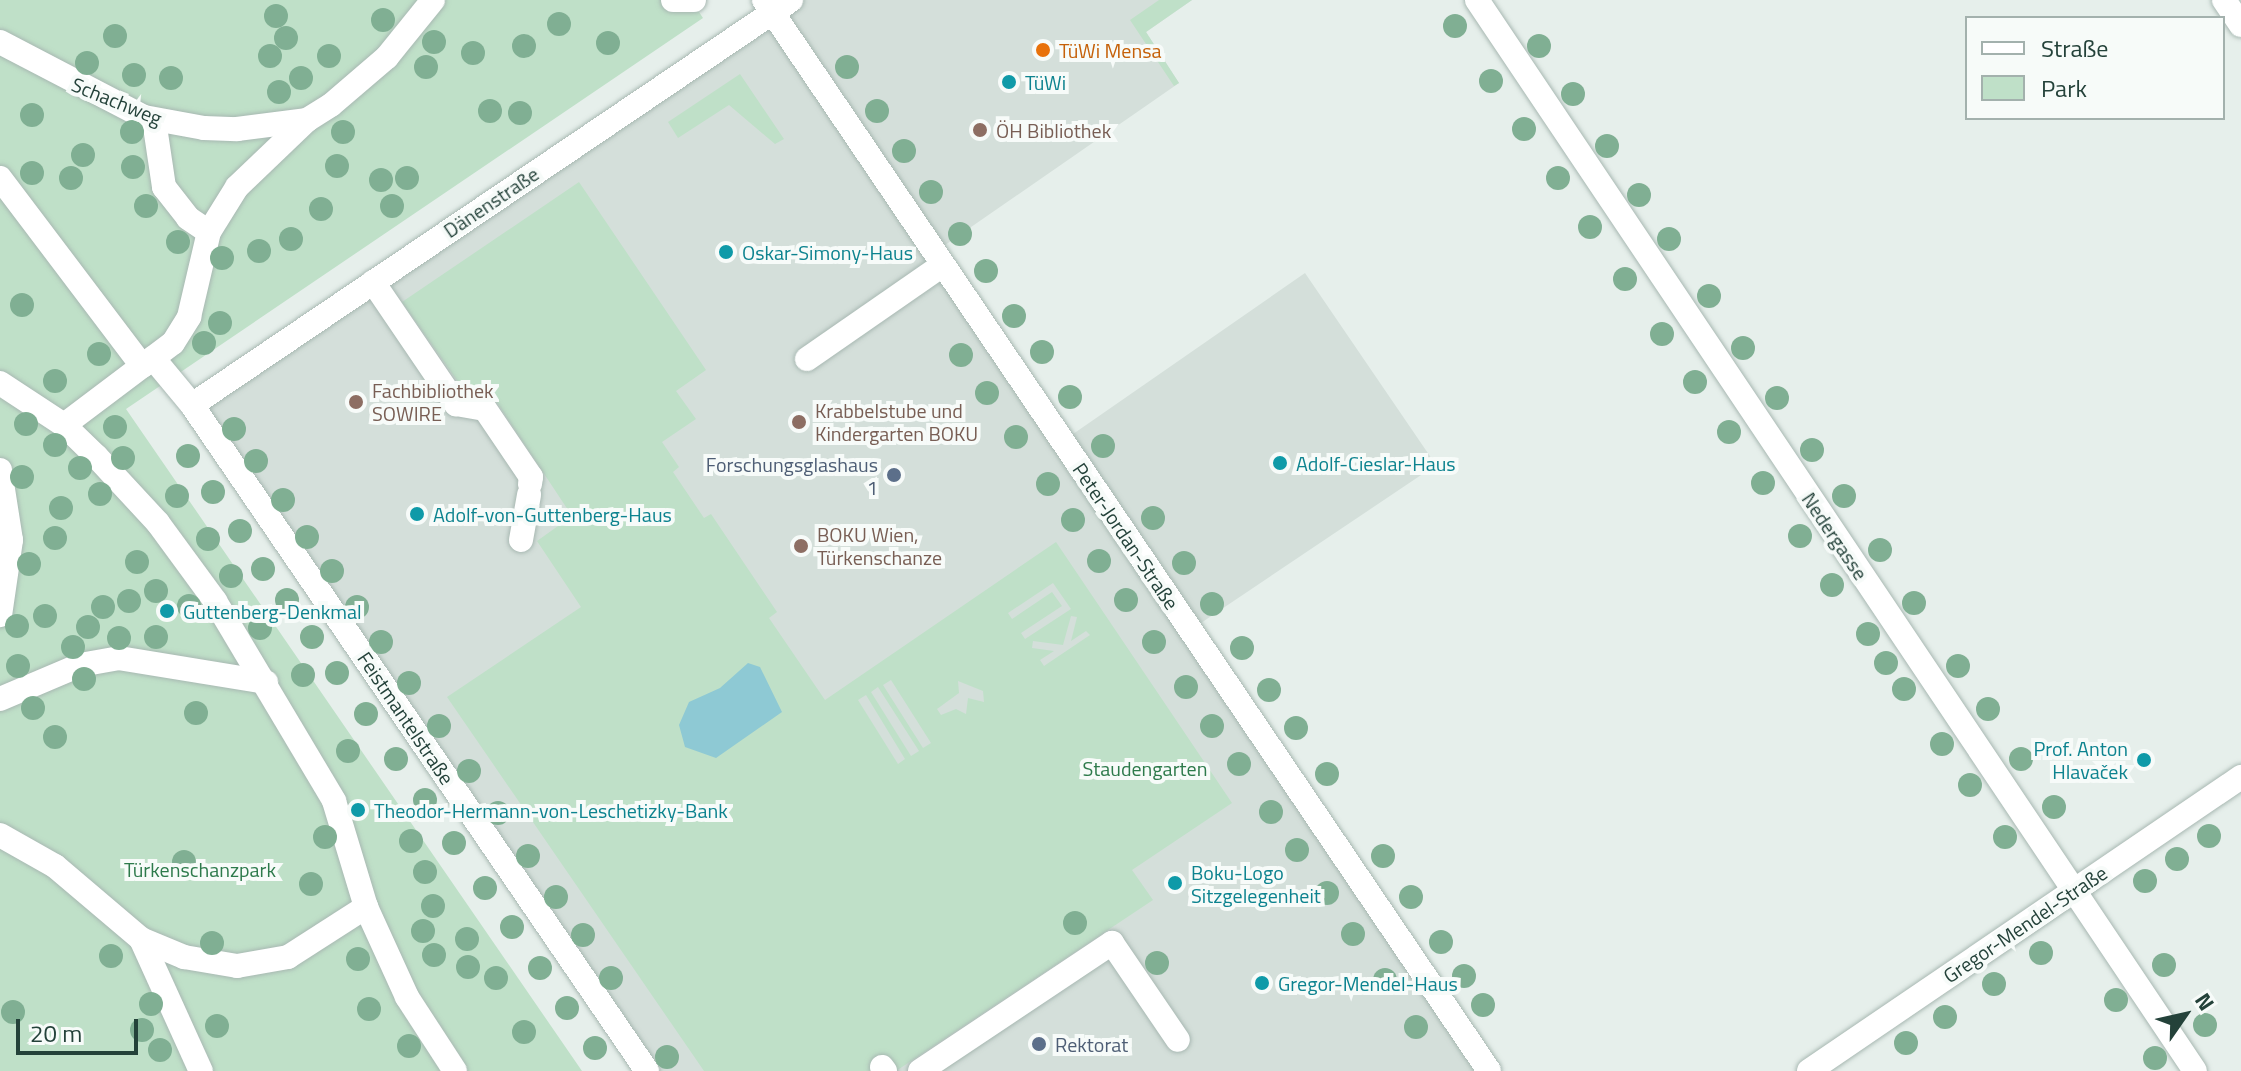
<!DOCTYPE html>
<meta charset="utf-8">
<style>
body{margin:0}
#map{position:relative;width:2241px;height:1071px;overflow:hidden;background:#e6efeb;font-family:"Titillium Web",sans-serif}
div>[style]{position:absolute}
.built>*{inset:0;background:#d4dfda}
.green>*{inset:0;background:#bfe0c8}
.water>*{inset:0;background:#8ec9d4}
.roads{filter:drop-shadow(0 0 2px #a8b8b2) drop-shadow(0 0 2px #a8b8b2)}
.lane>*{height:24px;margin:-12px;padding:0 12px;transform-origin:12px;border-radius:12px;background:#fff}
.street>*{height:24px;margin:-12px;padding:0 12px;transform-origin:12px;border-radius:12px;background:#fff}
.secondary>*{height:24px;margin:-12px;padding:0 12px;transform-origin:12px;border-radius:12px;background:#fff}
.trees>*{width:24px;height:24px;margin:-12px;border-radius:50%;background:#80af93}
.dots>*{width:22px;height:22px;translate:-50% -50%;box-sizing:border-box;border:4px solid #f7fbf9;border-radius:50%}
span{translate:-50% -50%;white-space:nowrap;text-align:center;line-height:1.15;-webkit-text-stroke:8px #f7fbf9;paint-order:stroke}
.food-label{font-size:20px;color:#c56008}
.left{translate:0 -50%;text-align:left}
.culture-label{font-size:20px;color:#0d838f}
.right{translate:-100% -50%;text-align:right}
.street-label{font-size:20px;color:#24423a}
.education-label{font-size:20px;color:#785e54}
.service-label{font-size:20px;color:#4e5e75}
.park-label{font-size:20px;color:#2d7a4b}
.legend{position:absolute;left:1965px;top:16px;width:260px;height:104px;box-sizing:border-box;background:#f7fbf9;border:2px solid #a3b1ad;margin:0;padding:10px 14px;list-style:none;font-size:24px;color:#24423a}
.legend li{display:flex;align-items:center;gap:16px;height:40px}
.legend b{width:40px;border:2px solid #a3b1ad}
.north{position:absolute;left:2145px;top:975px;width:80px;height:80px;-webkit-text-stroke:6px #f7fbf9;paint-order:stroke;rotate:56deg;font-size:22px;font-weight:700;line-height:32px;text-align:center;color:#24423a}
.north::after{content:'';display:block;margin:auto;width:28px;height:36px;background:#24423a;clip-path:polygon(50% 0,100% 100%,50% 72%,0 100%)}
.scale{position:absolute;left:16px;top:1019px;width:122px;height:36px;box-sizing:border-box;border:4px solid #24423a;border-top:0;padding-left:10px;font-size:24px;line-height:28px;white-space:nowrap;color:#24423a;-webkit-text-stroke:6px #f7fbf9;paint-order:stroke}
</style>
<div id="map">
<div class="built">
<i style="clip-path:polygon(764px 0,1192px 0,1146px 32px,1179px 83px,935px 252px,1063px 441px,1305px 273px,1436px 465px,1195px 627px,1490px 1071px,647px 1071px,191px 405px,772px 13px)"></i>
</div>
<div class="green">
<i style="clip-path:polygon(0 0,691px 0,703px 18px,126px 409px,582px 1071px,0 1071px)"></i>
<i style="clip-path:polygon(1159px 0,1192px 0,1146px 32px,1179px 83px,1174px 86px,1130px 20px)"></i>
<i style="clip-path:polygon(740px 74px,784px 139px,775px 144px,729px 105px,678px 138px,668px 122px)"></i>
<i style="clip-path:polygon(evenodd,579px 182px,706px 370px,676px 391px,696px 419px,662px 442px,679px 467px,673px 472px,704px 518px,711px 514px,777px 612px,769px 618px,825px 700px,1056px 542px,1232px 803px,1132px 870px,1153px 900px,896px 1071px,704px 1071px,447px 697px,581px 607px,537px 541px,572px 516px,494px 398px,465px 392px,402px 302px,579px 182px,1053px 583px,1071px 609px,1025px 639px,1021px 633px,1062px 606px,1052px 592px,1012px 619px,1008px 613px,1053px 583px,579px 182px,1071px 616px,1077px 617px,1071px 641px,1086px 631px,1090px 635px,1044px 666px,1040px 660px,1054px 651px,1032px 648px,1033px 641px,1063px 645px,1071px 616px,579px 182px,891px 680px,931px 743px,923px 748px,883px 685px,891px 680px,579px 182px,958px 681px,983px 691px,984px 702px,968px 698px,966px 714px,956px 709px,941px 715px,937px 709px,959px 693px,958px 681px,579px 182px,878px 687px,919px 751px,911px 756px,871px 692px,878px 687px,579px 182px,866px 695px,905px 759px,898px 764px,858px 700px,866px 695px)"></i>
</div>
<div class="water">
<i style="clip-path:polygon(748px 663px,760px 667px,782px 712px,716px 758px,685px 747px,679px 725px,689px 702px,720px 688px)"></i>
</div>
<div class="roads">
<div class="lane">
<i style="left:373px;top:282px;width:148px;rotate:55.8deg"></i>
<i style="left:456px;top:404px;width:29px;rotate:10deg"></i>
<i style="left:485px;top:409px;width:82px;rotate:55.9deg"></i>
<i style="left:531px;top:477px;width:7px;rotate:98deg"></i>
<i style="left:153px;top:358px;width:61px;rotate:50.3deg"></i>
<i style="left:807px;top:359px;width:165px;rotate:-34.7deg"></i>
<i style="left:521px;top:540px;width:46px;rotate:-79.9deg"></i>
<i style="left:882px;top:1067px;width:5px;rotate:53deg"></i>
<i style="left:920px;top:1071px;width:231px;rotate:-33.7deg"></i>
<i style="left:1112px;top:943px;width:117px;rotate:55.8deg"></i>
</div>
<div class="street">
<i style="left:673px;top:0;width:21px"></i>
<i style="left:1477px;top:0;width:1289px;rotate:56.16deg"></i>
<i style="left:2224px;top:0;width:30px;rotate:56deg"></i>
<i style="left:0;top:42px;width:162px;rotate:27.5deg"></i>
<i style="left:144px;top:117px;width:61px;rotate:10.4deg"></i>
<i style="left:204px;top:128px;width:33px;rotate:2deg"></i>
<i style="left:237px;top:129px;width:71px;rotate:-7.3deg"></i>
<i style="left:307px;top:120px;width:28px;rotate:-32deg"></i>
<i style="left:331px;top:105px;width:74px;rotate:-40.6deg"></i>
<i style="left:387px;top:57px;width:73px;rotate:-51.1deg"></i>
<i style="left:154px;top:120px;width:68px;rotate:81.5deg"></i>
<i style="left:164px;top:187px;width:39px;rotate:52deg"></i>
<i style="left:188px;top:218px;width:25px;rotate:34deg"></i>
<i style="left:0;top:178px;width:236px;rotate:52.9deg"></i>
<i style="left:0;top:383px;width:77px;rotate:33.3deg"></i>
<i style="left:64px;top:425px;width:45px;rotate:44.1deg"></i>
<i style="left:96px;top:456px;width:91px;rotate:47.2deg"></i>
<i style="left:158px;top:523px;width:97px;rotate:53.8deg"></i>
<i style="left:215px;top:601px;width:233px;rotate:59.2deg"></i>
<i style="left:334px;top:801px;width:111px;rotate:73.2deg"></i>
<i style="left:366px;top:907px;width:99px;rotate:65.5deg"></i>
<i style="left:407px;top:997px;width:88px;rotate:57deg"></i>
<i style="left:64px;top:425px;width:136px;rotate:-37deg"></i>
<i style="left:173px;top:343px;width:31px;rotate:-58deg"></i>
<i style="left:189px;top:317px;width:87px;rotate:-76.8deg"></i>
<i style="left:209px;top:232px;width:53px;rotate:-58.1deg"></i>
<i style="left:237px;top:187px;width:97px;rotate:-43.7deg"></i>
<i style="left:0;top:470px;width:71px;rotate:81.1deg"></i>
<i style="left:11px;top:540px;width:76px;rotate:98.3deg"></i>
<i style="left:0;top:699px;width:87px;rotate:-23deg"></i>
<i style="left:80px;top:665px;width:40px;rotate:-10deg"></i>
<i style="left:119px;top:658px;width:149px;rotate:9.3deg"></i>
<i style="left:0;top:835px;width:63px;rotate:29.4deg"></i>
<i style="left:55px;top:866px;width:113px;rotate:40.3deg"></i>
<i style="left:141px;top:939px;width:47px;rotate:22.7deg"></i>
<i style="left:184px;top:957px;width:54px;rotate:9.6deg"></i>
<i style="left:237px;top:966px;width:52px;rotate:-10deg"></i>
<i style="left:288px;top:957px;width:93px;rotate:-32.7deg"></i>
<i style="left:141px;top:939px;width:145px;rotate:65.6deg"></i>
<i style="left:647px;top:1071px;width:807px;rotate:-124.34deg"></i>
<i style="left:192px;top:405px;width:723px;rotate:-34.06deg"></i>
<i style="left:1809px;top:1071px;width:523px;rotate:-34.24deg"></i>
</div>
<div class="secondary">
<i style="left:764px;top:0;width:1293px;rotate:55.9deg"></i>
</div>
</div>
<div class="trees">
<i style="left:276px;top:16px"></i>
<i style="left:383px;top:20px"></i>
<i style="left:559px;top:24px"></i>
<i style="left:1455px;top:26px"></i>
<i style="left:115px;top:36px"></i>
<i style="left:286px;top:38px"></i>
<i style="left:434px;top:42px"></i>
<i style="left:608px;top:43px"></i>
<i style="left:524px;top:46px"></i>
<i style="left:1539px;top:46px"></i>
<i style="left:473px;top:53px"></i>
<i style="left:270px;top:56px"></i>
<i style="left:329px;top:56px"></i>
<i style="left:87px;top:63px"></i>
<i style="left:426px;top:67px"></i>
<i style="left:847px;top:67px"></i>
<i style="left:134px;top:75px"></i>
<i style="left:171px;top:78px"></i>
<i style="left:301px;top:78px"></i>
<i style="left:1491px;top:81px"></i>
<i style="left:279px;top:92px"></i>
<i style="left:1573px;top:94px"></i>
<i style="left:490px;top:111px"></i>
<i style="left:877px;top:111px"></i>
<i style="left:520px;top:113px"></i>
<i style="left:32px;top:115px"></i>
<i style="left:1524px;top:129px"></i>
<i style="left:132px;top:132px"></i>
<i style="left:343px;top:132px"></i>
<i style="left:1607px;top:146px"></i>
<i style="left:904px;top:151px"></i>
<i style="left:83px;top:155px"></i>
<i style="left:337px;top:166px"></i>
<i style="left:133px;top:167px"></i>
<i style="left:32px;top:173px"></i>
<i style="left:71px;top:178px"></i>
<i style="left:407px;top:178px"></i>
<i style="left:1558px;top:178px"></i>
<i style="left:381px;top:180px"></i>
<i style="left:931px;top:192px"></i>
<i style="left:1639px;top:195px"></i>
<i style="left:146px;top:206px"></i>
<i style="left:392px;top:206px"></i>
<i style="left:321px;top:209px"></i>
<i style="left:1590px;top:227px"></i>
<i style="left:960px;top:234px"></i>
<i style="left:291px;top:239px"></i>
<i style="left:1669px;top:239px"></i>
<i style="left:178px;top:242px"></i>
<i style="left:259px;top:251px"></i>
<i style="left:222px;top:258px"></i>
<i style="left:986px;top:271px"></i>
<i style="left:1625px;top:279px"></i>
<i style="left:1709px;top:296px"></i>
<i style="left:22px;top:305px"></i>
<i style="left:1014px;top:316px"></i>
<i style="left:220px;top:323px"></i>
<i style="left:1662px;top:334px"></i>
<i style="left:204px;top:343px"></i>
<i style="left:1743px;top:348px"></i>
<i style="left:1042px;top:352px"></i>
<i style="left:99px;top:354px"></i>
<i style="left:961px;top:355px"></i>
<i style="left:55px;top:381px"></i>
<i style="left:1695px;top:382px"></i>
<i style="left:987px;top:393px"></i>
<i style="left:1070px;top:397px"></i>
<i style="left:1777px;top:398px"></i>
<i style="left:26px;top:424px"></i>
<i style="left:115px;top:427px"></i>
<i style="left:234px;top:429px"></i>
<i style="left:1729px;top:432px"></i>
<i style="left:1016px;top:437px"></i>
<i style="left:55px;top:445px"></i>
<i style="left:1103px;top:446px"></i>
<i style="left:1812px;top:450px"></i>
<i style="left:188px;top:456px"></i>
<i style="left:123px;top:458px"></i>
<i style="left:256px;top:461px"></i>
<i style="left:80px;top:468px"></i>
<i style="left:22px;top:477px"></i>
<i style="left:1763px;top:483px"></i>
<i style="left:1048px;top:484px"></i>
<i style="left:213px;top:492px"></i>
<i style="left:100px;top:494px"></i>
<i style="left:177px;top:496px"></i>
<i style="left:1844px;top:496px"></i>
<i style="left:283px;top:500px"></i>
<i style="left:61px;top:508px"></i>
<i style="left:1153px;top:518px"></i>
<i style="left:1073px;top:520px"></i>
<i style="left:240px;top:531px"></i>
<i style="left:1800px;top:536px"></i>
<i style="left:307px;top:537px"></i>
<i style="left:55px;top:538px"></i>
<i style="left:208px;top:539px"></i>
<i style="left:1880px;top:550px"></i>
<i style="left:1099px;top:561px"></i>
<i style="left:137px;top:562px"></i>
<i style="left:1184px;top:563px"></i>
<i style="left:29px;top:564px"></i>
<i style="left:263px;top:569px"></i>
<i style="left:332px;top:571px"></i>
<i style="left:231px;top:576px"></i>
<i style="left:1832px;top:585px"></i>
<i style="left:156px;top:591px"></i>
<i style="left:287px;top:600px"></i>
<i style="left:1126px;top:600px"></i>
<i style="left:129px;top:601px"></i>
<i style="left:1914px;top:603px"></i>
<i style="left:1212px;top:604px"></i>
<i style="left:189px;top:606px"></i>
<i style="left:103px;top:607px"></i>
<i style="left:357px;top:607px"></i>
<i style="left:45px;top:616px"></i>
<i style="left:17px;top:626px"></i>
<i style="left:88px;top:627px"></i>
<i style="left:260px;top:628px"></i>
<i style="left:1868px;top:634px"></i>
<i style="left:156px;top:637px"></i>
<i style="left:312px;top:637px"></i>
<i style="left:119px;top:638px"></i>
<i style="left:381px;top:642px"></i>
<i style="left:1154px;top:642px"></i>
<i style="left:73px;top:647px"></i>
<i style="left:1242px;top:648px"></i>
<i style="left:1886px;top:663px"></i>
<i style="left:18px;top:666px"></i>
<i style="left:1958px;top:666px"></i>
<i style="left:337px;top:673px"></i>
<i style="left:303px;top:675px"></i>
<i style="left:84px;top:679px"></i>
<i style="left:409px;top:683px"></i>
<i style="left:1186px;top:687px"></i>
<i style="left:1904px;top:689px"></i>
<i style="left:1269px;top:690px"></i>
<i style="left:33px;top:708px"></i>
<i style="left:1988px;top:709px"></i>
<i style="left:196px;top:713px"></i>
<i style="left:366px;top:714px"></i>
<i style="left:439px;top:726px"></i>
<i style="left:1212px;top:726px"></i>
<i style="left:1296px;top:728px"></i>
<i style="left:55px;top:737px"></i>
<i style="left:1942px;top:744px"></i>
<i style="left:348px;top:751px"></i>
<i style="left:396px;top:759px"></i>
<i style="left:2021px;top:759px"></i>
<i style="left:1239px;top:764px"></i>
<i style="left:469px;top:771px"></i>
<i style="left:1327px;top:774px"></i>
<i style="left:1970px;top:785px"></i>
<i style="left:425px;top:800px"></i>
<i style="left:2054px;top:807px"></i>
<i style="left:1271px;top:812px"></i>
<i style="left:498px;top:813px"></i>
<i style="left:2209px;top:836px"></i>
<i style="left:325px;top:837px"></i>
<i style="left:2005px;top:837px"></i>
<i style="left:411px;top:841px"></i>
<i style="left:454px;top:843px"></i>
<i style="left:1297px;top:850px"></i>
<i style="left:528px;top:856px"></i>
<i style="left:1383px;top:856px"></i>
<i style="left:2177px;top:859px"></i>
<i style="left:184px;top:862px"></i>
<i style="left:425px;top:872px"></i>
<i style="left:2145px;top:881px"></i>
<i style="left:311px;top:884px"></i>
<i style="left:485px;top:888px"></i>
<i style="left:1327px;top:893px"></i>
<i style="left:556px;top:897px"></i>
<i style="left:1411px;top:897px"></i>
<i style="left:433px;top:906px"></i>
<i style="left:1075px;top:923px"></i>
<i style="left:512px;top:927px"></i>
<i style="left:423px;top:931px"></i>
<i style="left:1353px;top:934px"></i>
<i style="left:583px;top:935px"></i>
<i style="left:467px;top:939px"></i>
<i style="left:1441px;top:942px"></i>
<i style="left:212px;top:943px"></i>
<i style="left:2041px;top:953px"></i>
<i style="left:434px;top:955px"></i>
<i style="left:111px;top:956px"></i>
<i style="left:358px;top:959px"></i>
<i style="left:1157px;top:963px"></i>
<i style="left:2164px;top:965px"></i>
<i style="left:468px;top:967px"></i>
<i style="left:540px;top:968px"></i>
<i style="left:1464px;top:976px"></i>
<i style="left:496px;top:978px"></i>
<i style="left:611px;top:978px"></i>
<i style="left:1385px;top:980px"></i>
<i style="left:1994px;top:984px"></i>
<i style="left:2116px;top:1000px"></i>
<i style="left:151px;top:1004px"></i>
<i style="left:1483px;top:1005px"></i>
<i style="left:567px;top:1008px"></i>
<i style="left:369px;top:1009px"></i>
<i style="left:13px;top:1012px"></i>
<i style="left:1945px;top:1017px"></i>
<i style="left:2205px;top:1025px"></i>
<i style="left:217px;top:1026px"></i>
<i style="left:1416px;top:1027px"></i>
<i style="left:142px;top:1030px"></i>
<i style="left:524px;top:1032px"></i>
<i style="left:1906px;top:1043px"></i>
<i style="left:409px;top:1046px"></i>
<i style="left:595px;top:1048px"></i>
<i style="left:160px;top:1050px"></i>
<i style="left:667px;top:1057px"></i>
<i style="left:2155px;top:1058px"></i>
</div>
<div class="dots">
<i style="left:1043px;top:50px;background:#e8710a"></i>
<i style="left:1009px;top:82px;background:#0f9aa8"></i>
<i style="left:980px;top:130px;background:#8d6e63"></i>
<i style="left:726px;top:252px;background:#0f9aa8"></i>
<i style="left:356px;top:402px;background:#8d6e63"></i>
<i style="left:799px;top:422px;background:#8d6e63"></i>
<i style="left:1280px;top:463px;background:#0f9aa8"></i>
<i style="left:894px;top:475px;background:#5c6f8a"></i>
<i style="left:417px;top:514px;background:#0f9aa8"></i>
<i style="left:801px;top:546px;background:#8d6e63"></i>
<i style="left:167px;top:611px;background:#0f9aa8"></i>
<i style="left:2144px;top:760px;background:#0f9aa8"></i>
<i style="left:358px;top:810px;background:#0f9aa8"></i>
<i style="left:1175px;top:883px;background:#0f9aa8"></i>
<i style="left:1262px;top:983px;background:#0f9aa8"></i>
<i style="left:1039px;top:1044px;background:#5c6f8a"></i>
</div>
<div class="food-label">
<span class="left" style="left:1059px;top:50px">TüWi Mensa</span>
</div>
<div class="culture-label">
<span class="left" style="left:1025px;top:82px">TüWi</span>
<span class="left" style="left:742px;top:252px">Oskar-Simony-Haus</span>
<span class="left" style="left:1296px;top:463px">Adolf-Cieslar-Haus</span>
<span class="left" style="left:433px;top:514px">Adolf-von-Guttenberg-Haus</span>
<span class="left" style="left:183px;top:611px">Guttenberg-Denkmal</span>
<span class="right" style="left:2128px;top:760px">Prof. Anton<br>Hlavaček</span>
<span class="left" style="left:374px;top:810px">Theodor-Hermann-von-Leschetizky-Bank</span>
<span class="left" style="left:1191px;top:884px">Boku-Logo<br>Sitzgelegenheit</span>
<span class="left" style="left:1278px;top:983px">Gregor-Mendel-Haus</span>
</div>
<div class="street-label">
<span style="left:117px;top:101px;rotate:22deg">Schachweg</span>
<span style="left:491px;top:202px;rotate:-34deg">Dänenstraße</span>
<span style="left:1126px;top:536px;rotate:56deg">Peter-Jordan-Straße</span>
<span style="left:1835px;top:536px;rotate:56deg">Nedergasse</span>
<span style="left:406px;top:718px;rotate:56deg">Feistmantelstraße</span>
<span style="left:2025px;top:924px;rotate:-34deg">Gregor-Mendel-Straße</span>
</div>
<div class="education-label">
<span class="left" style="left:996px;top:130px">ÖH Bibliothek</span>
<span class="left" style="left:372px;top:402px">Fachbibliothek<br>SOWIRE</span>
<span class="left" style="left:815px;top:422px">Krabbelstube und<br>Kindergarten BOKU</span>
<span class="left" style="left:817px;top:546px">BOKU Wien,<br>Türkenschanze</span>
</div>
<div class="service-label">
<span class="right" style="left:878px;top:476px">Forschungsglashaus<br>1</span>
<span class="left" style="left:1055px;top:1044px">Rektorat</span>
</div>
<div class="park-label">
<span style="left:1145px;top:768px">Staudengarten</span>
<span style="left:200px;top:869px">Türkenschanzpark</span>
</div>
<ul class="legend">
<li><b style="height:10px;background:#fff"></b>Straße</li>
<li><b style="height:22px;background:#bfe0c8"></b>Park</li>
</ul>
<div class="north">N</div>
<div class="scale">20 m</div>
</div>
